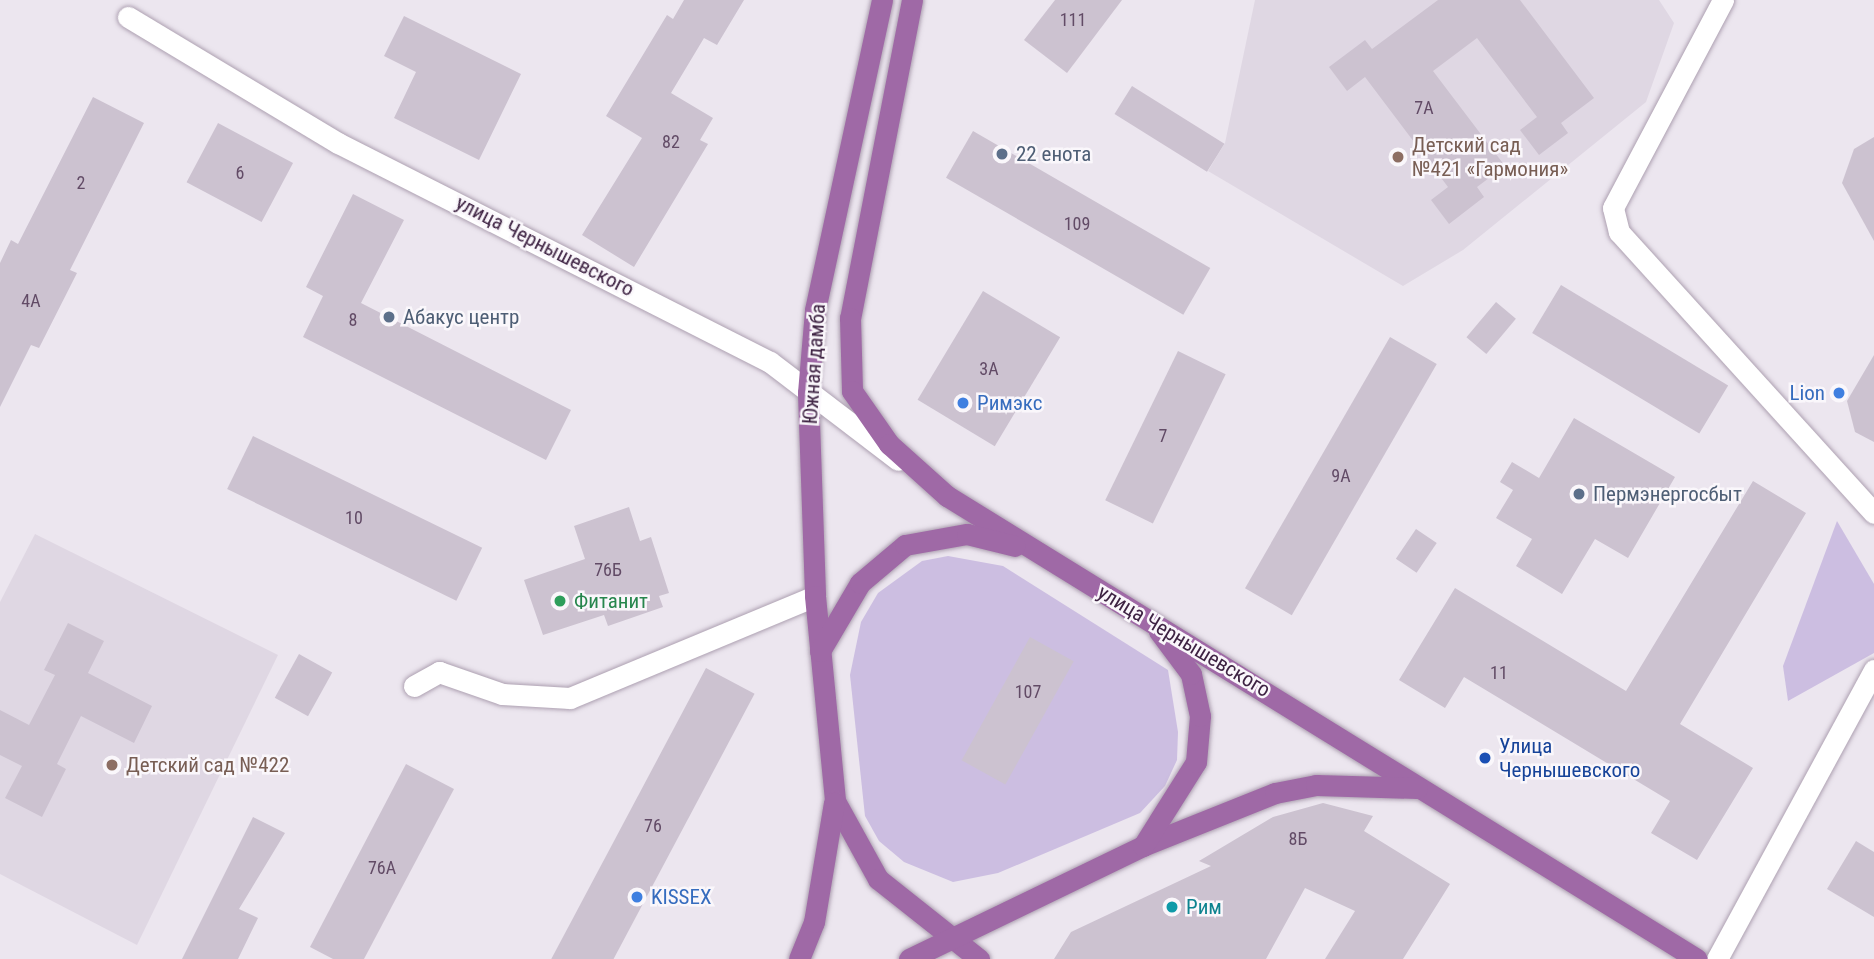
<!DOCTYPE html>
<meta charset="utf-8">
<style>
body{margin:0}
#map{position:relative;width:1874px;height:959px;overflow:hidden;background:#ece6ef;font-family:"Roboto Condensed",sans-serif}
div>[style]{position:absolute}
.built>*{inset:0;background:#dfd7e3}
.green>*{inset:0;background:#ccbee1}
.building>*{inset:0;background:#ccc2d0;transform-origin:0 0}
.roads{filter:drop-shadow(0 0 2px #ada0b1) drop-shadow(0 0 2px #ada0b1)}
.minor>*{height:21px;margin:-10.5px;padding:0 10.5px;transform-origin:10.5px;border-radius:10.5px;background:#fff}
.major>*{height:21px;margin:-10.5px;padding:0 10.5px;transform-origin:10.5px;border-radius:10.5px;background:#9f69a6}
.dots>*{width:19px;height:19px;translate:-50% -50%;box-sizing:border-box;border:4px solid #faf7fb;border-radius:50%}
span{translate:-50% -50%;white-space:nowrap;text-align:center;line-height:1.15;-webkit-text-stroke:5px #faf7fb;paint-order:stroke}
.number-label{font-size:18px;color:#624b66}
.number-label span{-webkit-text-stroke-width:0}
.education-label{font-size:21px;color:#785e54}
.left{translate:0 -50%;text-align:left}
.service-label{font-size:21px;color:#4e5e75}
.street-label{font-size:21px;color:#3e2343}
.shop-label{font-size:21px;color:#366cbe}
.right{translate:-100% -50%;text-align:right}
.leisure-label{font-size:21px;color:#27864d}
.transit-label{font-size:21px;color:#164399}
.culture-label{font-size:21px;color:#0d838f}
</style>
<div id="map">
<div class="built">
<i style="clip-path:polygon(1255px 0,1659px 0,1674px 23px,1646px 102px,1463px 250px,1403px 286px,1208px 171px,1225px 143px)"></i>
<i style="clip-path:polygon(35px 534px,278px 655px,137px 945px,0 874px,0 602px)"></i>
</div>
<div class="green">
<i style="clip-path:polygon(1837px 521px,1874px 584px,1874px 653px,1788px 701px,1783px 666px)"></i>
<i style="clip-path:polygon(948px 556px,1003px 566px,1168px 670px,1178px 732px,1177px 760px,1165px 786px,1140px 813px,998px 873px,953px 882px,904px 862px,879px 841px,865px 816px,850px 675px,861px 622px,878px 593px,922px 561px)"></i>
</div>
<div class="building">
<i style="clip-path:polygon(684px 0,744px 0,717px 45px,704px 38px,671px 93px,713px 118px,700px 140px,708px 144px,634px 267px,582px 235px,642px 138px,606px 116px,667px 15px,673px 19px)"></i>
<i style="clip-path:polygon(1055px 0,1122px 0,1067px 73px,1024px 40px)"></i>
<i style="clip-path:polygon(1438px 0,1520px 0,1594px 98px,1561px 123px,1568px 133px,1539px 155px,1520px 130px,1537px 117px,1477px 38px,1433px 71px,1505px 166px,1477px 187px,1484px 197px,1449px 224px,1431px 200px,1448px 187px,1365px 77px,1347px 91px,1329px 67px,1365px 40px,1372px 49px)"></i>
<i style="clip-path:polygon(404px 16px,521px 74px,479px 160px,394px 118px,416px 72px,384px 56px)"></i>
<i style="left:1132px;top:86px;width:109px;height:33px;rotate:32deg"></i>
<i style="clip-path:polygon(93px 97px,144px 123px,70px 270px,77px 273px,39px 348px,31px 345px,0 407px,0 263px,11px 240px,18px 244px)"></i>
<i style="left:218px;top:123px;width:85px;height:67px;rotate:28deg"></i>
<i style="left:973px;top:131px;width:274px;height:54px;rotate:30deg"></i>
<i style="clip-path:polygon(1874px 137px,1874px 241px,1842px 183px,1854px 149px)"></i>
<i style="clip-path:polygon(353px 194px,404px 220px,361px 303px,571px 410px,546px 460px,303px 337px,323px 296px,306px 287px)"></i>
<i style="left:1561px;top:285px;width:195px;height:56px;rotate:31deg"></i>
<i style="left:983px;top:291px;width:90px;height:127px;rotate:31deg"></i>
<i style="left:1496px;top:302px;width:26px;height:46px;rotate:40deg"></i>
<i style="left:1390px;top:337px;width:54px;height:290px;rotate:30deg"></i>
<i style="left:1178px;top:351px;width:53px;height:166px;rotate:26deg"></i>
<i style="clip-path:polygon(1874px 355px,1874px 442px,1855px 432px,1847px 401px)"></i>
<i style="clip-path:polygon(1574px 418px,1675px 477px,1628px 558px,1595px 539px,1562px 594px,1516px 566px,1532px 539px,1496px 518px,1513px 490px,1500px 482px,1512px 462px,1539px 478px)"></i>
<i style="left:253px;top:436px;width:255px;height:59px;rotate:26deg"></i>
<i style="clip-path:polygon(1753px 481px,1806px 513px,1680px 724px,1753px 768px,1697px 860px,1651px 833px,1670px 801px,1464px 677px,1445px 708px,1399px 680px,1455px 588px,1626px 691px)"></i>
<i style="clip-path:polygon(629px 507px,640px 541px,651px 537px,669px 593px,659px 596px,663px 607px,608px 626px,604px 615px,543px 635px,524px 580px,585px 559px,574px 526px)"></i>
<i style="left:1416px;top:529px;width:25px;height:36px;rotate:34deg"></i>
<i style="clip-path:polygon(68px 623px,104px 641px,88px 673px,152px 706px,134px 743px,81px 716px,57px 764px,66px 769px,42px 817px,5px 798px,22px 766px,0 755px,0 710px,29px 725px,55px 675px,44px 670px)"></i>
<i style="left:1030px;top:637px;width:50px;height:141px;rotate:29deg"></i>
<i style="left:299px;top:654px;width:38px;height:50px;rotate:29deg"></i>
<i style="left:706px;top:668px;width:55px;height:330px;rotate:28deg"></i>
<i style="clip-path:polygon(406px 764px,454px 789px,364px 959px,333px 959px,310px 947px)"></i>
<i style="clip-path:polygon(1323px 803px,1373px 816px,1364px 831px,1450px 884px,1403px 959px,1325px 959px,1355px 911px,1305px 888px,1266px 959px,1054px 959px,1071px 932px,1211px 866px,1199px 861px,1273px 817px)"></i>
<i style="clip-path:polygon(253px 817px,285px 833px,239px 909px,258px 918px,238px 959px,182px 959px)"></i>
<i style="clip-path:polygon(1856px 841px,1874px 852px,1874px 917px,1827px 889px)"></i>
</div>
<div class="roads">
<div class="minor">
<i style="left:1723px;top:0;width:235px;rotate:117.9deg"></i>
<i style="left:1613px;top:208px;width:25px;rotate:76deg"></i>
<i style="left:1619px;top:232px;width:379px;rotate:47.8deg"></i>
<i style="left:128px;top:17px;width:245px;rotate:31deg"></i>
<i style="left:338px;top:143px;width:484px;rotate:26.9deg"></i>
<i style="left:770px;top:362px;width:161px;rotate:37.4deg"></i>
<i style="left:414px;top:686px;width:29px;rotate:-29deg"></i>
<i style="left:439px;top:672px;width:67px;rotate:19.2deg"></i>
<i style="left:502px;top:694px;width:68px;rotate:3.4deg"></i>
<i style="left:570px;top:698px;width:265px;rotate:-22.6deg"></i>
<i style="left:1717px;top:959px;width:329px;rotate:-61.5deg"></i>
</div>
<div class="major">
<i style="left:882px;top:0;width:318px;rotate:102.2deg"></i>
<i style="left:815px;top:311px;width:82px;rotate:94.9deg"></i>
<i style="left:808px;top:393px;width:203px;rotate:88deg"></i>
<i style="left:815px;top:596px;width:206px;rotate:84.4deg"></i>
<i style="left:835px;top:801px;width:89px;rotate:61.1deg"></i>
<i style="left:878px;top:879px;width:129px;rotate:38.4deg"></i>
<i style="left:912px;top:0;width:324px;rotate:101deg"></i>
<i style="left:850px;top:318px;width:73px;rotate:88.4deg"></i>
<i style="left:852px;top:391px;width:65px;rotate:55.1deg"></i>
<i style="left:889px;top:444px;width:78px;rotate:41.9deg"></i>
<i style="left:947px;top:496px;width:881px;rotate:31.69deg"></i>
<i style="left:820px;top:651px;width:79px;rotate:-59.5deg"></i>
<i style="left:860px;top:583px;width:59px;rotate:-40.2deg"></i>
<i style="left:905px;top:545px;width:63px;rotate:-10.1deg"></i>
<i style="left:967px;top:534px;width:49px;rotate:14deg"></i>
<i style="left:1145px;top:845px;width:140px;rotate:-21.8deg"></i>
<i style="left:1275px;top:793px;width:42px;rotate:-11deg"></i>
<i style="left:1316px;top:785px;width:101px;rotate:1.7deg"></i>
<i style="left:799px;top:959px;width:40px;rotate:-68deg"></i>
<i style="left:814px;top:922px;width:121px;rotate:-80.5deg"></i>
<i style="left:909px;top:959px;width:260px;rotate:-25.8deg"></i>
<i style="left:1143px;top:846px;width:99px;rotate:-57.8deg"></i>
<i style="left:1196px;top:762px;width:46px;rotate:-85deg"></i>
<i style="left:1200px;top:716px;width:43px;rotate:-102.1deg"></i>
<i style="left:1191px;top:674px;width:54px;rotate:-126.7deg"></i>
</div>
</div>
<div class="dots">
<i style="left:1002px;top:154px;background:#5c6f8a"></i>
<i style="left:1398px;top:157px;background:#8d6e63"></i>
<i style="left:389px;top:317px;background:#5c6f8a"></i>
<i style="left:1839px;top:393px;background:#3f7fe0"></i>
<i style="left:963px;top:403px;background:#3f7fe0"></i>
<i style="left:1579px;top:494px;background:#5c6f8a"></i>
<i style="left:560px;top:601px;background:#2e9e5b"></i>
<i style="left:1485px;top:758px;background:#1a4fb4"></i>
<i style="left:112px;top:765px;background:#8d6e63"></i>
<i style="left:637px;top:897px;background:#3f7fe0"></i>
<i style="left:1172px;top:907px;background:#0f9aa8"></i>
</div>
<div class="number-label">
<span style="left:1073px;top:20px">111</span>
<span style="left:1424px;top:108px">7А</span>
<span style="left:671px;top:142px">82</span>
<span style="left:240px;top:173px">6</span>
<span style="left:81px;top:183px">2</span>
<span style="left:1077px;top:224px">109</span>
<span style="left:31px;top:301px">4А</span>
<span style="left:353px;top:320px">8</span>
<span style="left:989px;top:369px">3А</span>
<span style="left:1163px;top:436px">7</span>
<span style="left:1341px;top:476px">9А</span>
<span style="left:354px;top:518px">10</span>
<span style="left:608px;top:570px">76Б</span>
<span style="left:1499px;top:673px">11</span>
<span style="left:1028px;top:692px">107</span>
<span style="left:653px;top:826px">76</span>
<span style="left:1298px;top:839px">8Б</span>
<span style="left:382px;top:868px">76А</span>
</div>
<div class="education-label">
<span class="left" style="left:1412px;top:157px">Детский сад<br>№421 «Гармония»</span>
<span class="left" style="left:126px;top:765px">Детский сад №422</span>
</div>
<div class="service-label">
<span class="left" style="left:1016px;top:154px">22 енота</span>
<span class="left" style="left:403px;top:317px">Абакус центр</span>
<span class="left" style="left:1593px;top:494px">Пермэнергосбыт</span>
</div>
<div class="street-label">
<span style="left:545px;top:246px;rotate:27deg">улица Чернышевского</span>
<span style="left:814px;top:364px;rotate:-86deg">Южная дамба</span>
<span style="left:1184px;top:641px;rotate:31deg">улица Чернышевского</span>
</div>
<div class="shop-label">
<span class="right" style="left:1825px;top:393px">Lion</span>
<span class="left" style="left:977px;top:403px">Римэкс</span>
<span class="left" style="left:651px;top:897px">KISSEX</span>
</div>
<div class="leisure-label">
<span class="left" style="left:574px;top:601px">Фитанит</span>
</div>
<div class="transit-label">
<span class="left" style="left:1499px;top:758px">Улица<br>Чернышевского</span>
</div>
<div class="culture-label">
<span class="left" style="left:1186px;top:907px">Рим</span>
</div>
</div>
